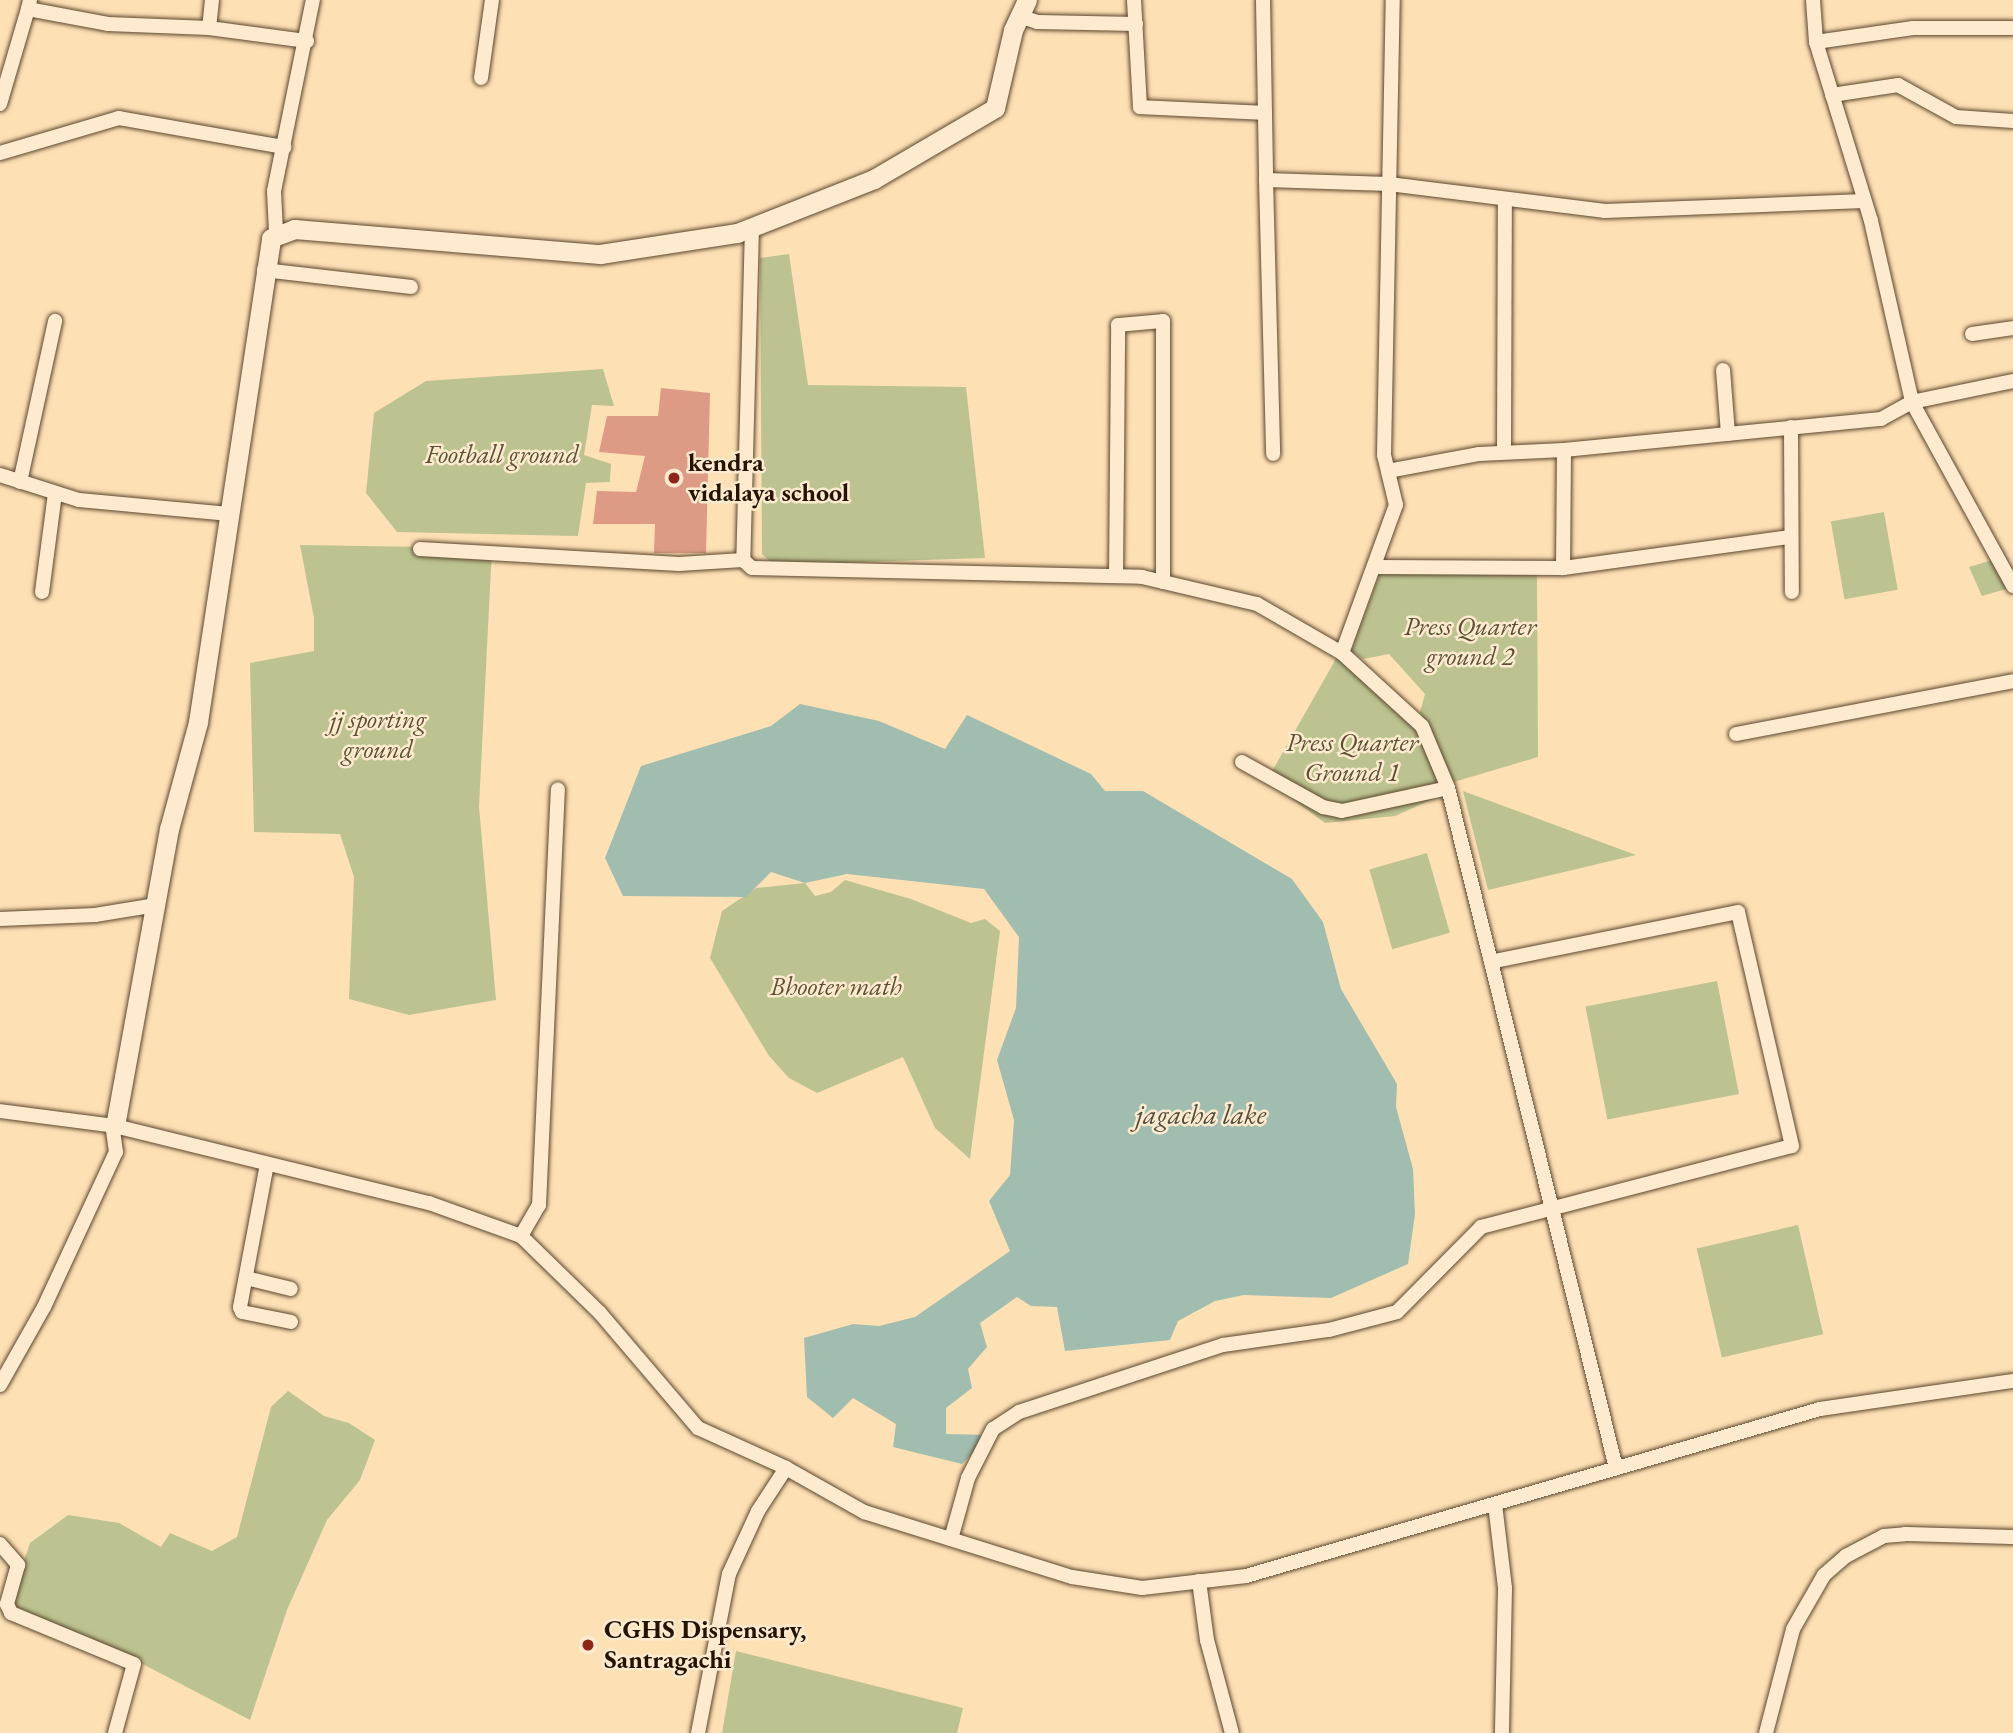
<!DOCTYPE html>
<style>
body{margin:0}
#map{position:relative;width:2013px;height:1733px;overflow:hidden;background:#fee0b5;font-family:"EB Garamond",serif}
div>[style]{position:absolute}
.green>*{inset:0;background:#bcc390;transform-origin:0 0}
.water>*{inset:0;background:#a0bdaf}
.building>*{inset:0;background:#dd9b86}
.roads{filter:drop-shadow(0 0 2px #5b462d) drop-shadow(0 0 2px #5b462d)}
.minor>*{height:14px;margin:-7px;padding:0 7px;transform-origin:7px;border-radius:7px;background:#feebcf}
.secondary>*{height:19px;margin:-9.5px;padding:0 9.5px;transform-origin:9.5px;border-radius:9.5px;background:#feebcf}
.dots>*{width:19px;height:19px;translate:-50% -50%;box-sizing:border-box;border:4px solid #feebcf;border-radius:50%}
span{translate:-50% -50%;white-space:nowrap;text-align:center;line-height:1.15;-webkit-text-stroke:5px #feebcf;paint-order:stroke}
.park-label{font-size:26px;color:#5a5132;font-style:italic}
.poi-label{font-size:26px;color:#251300;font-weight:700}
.left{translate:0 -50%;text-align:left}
.water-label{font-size:28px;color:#504e3d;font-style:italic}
</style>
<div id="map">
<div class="green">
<i style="clip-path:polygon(789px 254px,808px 385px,966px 387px,985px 558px,774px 565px,762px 554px,760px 258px)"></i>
<i style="clip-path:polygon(603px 369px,614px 406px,592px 405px,584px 455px,611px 464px,610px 482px,586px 483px,578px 536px,397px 532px,366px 493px,374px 413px,426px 381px)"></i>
<i style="left:1884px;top:512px;width:79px;height:54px;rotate:80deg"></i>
<i style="clip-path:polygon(300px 545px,492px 548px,479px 807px,496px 1000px,409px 1015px,349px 999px,354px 877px,340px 834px,254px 832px,250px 663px,314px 651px,314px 618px)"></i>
<i style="clip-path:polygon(2003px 557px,2013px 587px,1982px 596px,1969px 567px)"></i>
<i style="clip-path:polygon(1380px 573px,1537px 575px,1538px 757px,1454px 782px,1420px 712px,1425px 694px,1389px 654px,1363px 659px,1351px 651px)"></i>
<i style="clip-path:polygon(1337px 657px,1418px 732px,1444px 794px,1395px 816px,1325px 823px,1267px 780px)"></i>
<i style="clip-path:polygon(1463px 791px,1636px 855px,1488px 890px)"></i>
<i style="left:1427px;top:853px;width:83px;height:60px;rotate:74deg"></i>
<i style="clip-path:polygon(845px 880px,911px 899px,971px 923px,985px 919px,1000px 931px,970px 1159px,935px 1128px,903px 1057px,817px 1093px,789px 1078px,769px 1056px,710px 958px,722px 911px,756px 888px,805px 883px,815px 896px,831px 892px)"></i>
<i style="left:1717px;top:981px;width:115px;height:134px;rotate:79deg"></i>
<i style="left:1798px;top:1225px;width:112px;height:104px;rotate:77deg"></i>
<i style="clip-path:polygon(288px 1391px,324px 1416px,349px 1423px,375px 1440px,360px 1480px,327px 1520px,287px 1610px,250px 1720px,108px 1646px,8px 1608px,30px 1543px,68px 1515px,119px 1523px,161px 1547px,170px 1533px,212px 1551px,237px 1537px,271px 1407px)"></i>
<i style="clip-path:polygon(736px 1651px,963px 1708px,957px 1733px,722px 1733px)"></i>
</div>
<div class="water">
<i style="clip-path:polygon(800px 704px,879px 721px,945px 749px,967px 715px,1091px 774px,1105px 791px,1143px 791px,1292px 879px,1323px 922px,1341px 989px,1397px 1084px,1396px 1107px,1413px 1169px,1415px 1214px,1408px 1264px,1331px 1298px,1244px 1295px,1215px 1301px,1178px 1321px,1170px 1340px,1065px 1351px,1057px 1307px,1031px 1306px,1017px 1297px,980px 1323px,987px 1347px,968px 1369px,972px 1388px,946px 1408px,946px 1434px,990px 1435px,962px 1464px,893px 1447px,896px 1424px,853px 1398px,833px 1418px,807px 1397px,804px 1338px,853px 1324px,879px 1326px,915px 1317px,1010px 1251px,989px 1201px,1010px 1175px,1014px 1120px,997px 1060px,1016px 1008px,1019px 937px,984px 889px,847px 874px,805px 883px,771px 872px,746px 897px,623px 896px,605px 858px,641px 766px,771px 726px)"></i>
</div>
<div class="building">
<i style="clip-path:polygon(661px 388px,710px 393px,706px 553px,654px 553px,655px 524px,593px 524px,597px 491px,636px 492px,645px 456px,599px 452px,607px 416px,658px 416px)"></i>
</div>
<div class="roads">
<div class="minor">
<i style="left:30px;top:0;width:9px;rotate:103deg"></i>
<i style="left:28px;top:9px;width:81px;rotate:10.6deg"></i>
<i style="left:108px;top:24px;width:101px;rotate:2.3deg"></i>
<i style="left:212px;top:0;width:28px;rotate:96deg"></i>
<i style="left:209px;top:28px;width:99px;rotate:7.6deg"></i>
<i style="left:1134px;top:0;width:107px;rotate:86.8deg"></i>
<i style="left:1140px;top:107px;width:125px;rotate:2.7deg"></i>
<i style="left:1263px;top:0;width:180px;rotate:89deg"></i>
<i style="left:1266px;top:180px;width:123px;rotate:1.9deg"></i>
<i style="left:1389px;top:184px;width:218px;rotate:7.1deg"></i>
<i style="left:1605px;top:211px;width:259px;rotate:-2.2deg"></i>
<i style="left:1813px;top:0;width:42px;rotate:85.9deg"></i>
<i style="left:1816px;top:42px;width:187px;rotate:72.9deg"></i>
<i style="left:1871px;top:221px;width:186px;rotate:77.2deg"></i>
<i style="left:1912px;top:402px;width:210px;rotate:61.2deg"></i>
<i style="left:1019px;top:16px;width:19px;rotate:18deg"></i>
<i style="left:1037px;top:22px;width:99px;rotate:1.2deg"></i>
<i style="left:1816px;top:42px;width:98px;rotate:-8.2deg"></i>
<i style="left:1913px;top:28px;width:100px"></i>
<i style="left:481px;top:78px;width:79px;rotate:-82deg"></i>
<i style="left:1832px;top:95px;width:67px;rotate:-8.6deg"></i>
<i style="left:1898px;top:85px;width:66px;rotate:28.9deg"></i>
<i style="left:1956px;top:117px;width:57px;rotate:4deg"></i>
<i style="left:0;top:104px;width:99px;rotate:-73.6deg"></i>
<i style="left:0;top:153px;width:124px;rotate:-16.4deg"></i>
<i style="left:119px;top:118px;width:168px;rotate:10deg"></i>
<i style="left:1266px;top:180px;width:274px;rotate:88.5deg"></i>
<i style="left:752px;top:227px;width:333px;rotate:91.5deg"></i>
<i style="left:743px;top:560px;width:12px;rotate:42deg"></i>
<i style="left:752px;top:568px;width:390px;rotate:1.3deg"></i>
<i style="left:1142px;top:577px;width:118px;rotate:13.2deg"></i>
<i style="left:1257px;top:604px;width:98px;rotate:30deg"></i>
<i style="left:1342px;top:653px;width:108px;rotate:42.4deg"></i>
<i style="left:1422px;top:726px;width:67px;rotate:67.2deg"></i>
<i style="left:1448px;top:788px;width:700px;rotate:76.12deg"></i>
<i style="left:276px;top:232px;width:41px;rotate:-92.8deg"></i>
<i style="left:274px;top:191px;width:195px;rotate:-78.5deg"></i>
<i style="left:264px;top:270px;width:148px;rotate:6.6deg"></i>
<i style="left:1972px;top:334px;width:41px;rotate:-8.3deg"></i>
<i style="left:1723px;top:370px;width:64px;rotate:85.5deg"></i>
<i style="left:1791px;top:427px;width:165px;rotate:89.7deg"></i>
<i style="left:1504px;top:452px;width:253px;rotate:-89.8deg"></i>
<i style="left:1388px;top:471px;width:93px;rotate:-10.6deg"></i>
<i style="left:1479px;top:454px;width:85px;rotate:-2.7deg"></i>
<i style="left:0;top:475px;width:83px;rotate:17.6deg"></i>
<i style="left:79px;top:500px;width:151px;rotate:5.3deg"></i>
<i style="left:20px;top:482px;width:165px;rotate:-77.7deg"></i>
<i style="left:420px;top:549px;width:259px;rotate:3.3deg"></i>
<i style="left:679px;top:564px;width:64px;rotate:-3.6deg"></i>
<i style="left:1374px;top:567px;width:189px;rotate:0.3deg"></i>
<i style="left:1563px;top:568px;width:118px;rotate:-89.5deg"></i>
<i style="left:1564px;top:450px;width:319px;rotate:-5.6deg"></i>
<i style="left:1881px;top:419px;width:35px;rotate:-29deg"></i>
<i style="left:1912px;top:402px;width:103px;rotate:-11.7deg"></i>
<i style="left:1563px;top:568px;width:228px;rotate:-7.8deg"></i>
<i style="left:1116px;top:576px;width:251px;rotate:-89.5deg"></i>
<i style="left:1118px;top:325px;width:45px;rotate:-5.1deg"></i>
<i style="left:1163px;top:321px;width:261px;rotate:90deg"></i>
<i style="left:42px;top:592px;width:100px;rotate:-82.5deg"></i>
<i style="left:1342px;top:653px;width:158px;rotate:-70deg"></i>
<i style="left:1396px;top:505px;width:51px;rotate:-103.5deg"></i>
<i style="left:1384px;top:455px;width:455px;rotate:-88.9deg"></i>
<i style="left:1736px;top:734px;width:282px;rotate:-10.8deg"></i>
<i style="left:1242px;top:762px;width:93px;rotate:29.1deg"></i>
<i style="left:1323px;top:807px;width:19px;rotate:12deg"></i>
<i style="left:1342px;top:811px;width:108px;rotate:-12.2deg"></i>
<i style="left:0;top:919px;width:95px;rotate:-2.4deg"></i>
<i style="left:95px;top:915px;width:62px;rotate:-9.3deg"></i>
<i style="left:0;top:1111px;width:116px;rotate:7.4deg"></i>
<i style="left:115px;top:1126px;width:323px;rotate:13.8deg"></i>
<i style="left:429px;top:1203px;width:98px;rotate:19.7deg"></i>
<i style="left:521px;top:1236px;width:110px;rotate:44.3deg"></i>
<i style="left:600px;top:1313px;width:151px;rotate:49.6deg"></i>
<i style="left:698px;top:1428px;width:97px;rotate:24.4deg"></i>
<i style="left:267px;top:1164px;width:146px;rotate:100.7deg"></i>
<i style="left:240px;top:1307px;width:5px;rotate:68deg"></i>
<i style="left:242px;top:1312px;width:50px;rotate:11.5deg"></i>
<i style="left:521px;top:1236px;width:36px;rotate:-60deg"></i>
<i style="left:539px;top:1205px;width:416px;rotate:-87.4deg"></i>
<i style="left:246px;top:1278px;width:46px;rotate:13.7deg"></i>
<i style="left:0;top:1385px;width:90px;rotate:-60.6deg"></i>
<i style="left:44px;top:1307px;width:171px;rotate:-65.1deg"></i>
<i style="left:116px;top:1152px;width:27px;rotate:-98deg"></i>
<i style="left:1495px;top:1504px;width:85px;rotate:83.2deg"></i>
<i style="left:1505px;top:1588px;width:145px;rotate:91.2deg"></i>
<i style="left:951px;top:1539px;width:63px;rotate:-74.4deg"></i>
<i style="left:968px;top:1478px;width:55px;rotate:-63deg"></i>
<i style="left:993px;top:1429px;width:31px;rotate:-33deg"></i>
<i style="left:1019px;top:1412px;width:215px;rotate:-18.2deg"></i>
<i style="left:1223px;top:1345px;width:107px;rotate:-8.1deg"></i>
<i style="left:1329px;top:1330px;width:70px;rotate:-14.8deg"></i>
<i style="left:1397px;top:1312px;width:120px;rotate:-45.3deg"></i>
<i style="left:1481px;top:1227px;width:321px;rotate:-14.6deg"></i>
<i style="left:1792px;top:1146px;width:240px;rotate:-103deg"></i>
<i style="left:1738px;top:912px;width:252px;rotate:168.6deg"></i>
<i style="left:0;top:1544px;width:28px;rotate:49deg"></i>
<i style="left:18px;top:1565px;width:41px;rotate:105.8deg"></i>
<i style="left:7px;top:1604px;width:10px;rotate:66deg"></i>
<i style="left:11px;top:1613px;width:133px;rotate:22.5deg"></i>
<i style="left:134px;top:1664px;width:72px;rotate:105.4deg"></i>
<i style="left:1199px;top:1581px;width:60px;rotate:82.3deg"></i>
<i style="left:1207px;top:1640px;width:96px;rotate:75deg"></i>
<i style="left:698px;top:1733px;width:162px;rotate:-79deg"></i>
<i style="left:729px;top:1574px;width:69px;rotate:-65.3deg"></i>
<i style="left:758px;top:1511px;width:51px;rotate:-56.9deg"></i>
<i style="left:786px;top:1468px;width:90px;rotate:29.4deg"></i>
<i style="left:864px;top:1512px;width:218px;rotate:17.4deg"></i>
<i style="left:1072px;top:1577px;width:71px;rotate:8.9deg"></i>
<i style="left:1142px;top:1588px;width:105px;rotate:-6.6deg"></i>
<i style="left:1246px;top:1576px;width:598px;rotate:-16.22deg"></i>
<i style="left:1820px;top:1409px;width:195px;rotate:-8.3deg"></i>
<i style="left:1766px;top:1733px;width:107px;rotate:-75.4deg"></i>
<i style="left:1793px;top:1629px;width:62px;rotate:-60.1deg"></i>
<i style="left:1824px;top:1575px;width:29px;rotate:-41deg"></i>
<i style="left:1846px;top:1556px;width:43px;rotate:-27.8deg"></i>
<i style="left:1884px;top:1536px;width:21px;rotate:-5deg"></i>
<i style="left:1905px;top:1534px;width:108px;rotate:1.6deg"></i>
</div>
<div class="secondary">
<i style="left:115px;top:1126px;width:302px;rotate:-79.7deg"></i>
<i style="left:169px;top:829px;width:111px;rotate:-74.8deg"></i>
<i style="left:198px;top:722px;width:489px;rotate:-81.4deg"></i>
<i style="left:271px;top:238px;width:25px;rotate:-21deg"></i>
<i style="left:294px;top:229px;width:307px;rotate:4.7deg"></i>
<i style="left:600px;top:254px;width:139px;rotate:-8.7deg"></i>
<i style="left:737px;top:233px;width:147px;rotate:-21.5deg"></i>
<i style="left:874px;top:179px;width:140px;rotate:-30.4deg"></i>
<i style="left:995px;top:108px;width:80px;rotate:-77deg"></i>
<i style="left:1013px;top:30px;width:33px;rotate:-65deg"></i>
</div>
</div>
<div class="dots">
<i style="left:674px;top:478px;background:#8f2418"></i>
<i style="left:588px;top:1645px;background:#8f2418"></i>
</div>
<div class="park-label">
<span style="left:502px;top:455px">Football ground</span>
<span style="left:1470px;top:642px">Press Quarter<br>ground 2</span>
<span style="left:378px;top:735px">jj sporting<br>ground</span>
<span style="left:1352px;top:758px">Press Quarter<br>Ground 1</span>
<span style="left:836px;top:987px">Bhooter math</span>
</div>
<div class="poi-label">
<span class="left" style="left:688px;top:478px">kendra<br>vidalaya school</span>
<span class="left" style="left:604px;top:1645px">CGHS Dispensary,<br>Santragachi</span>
</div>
<div class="water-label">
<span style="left:1201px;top:1114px">jagacha lake</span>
</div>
</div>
